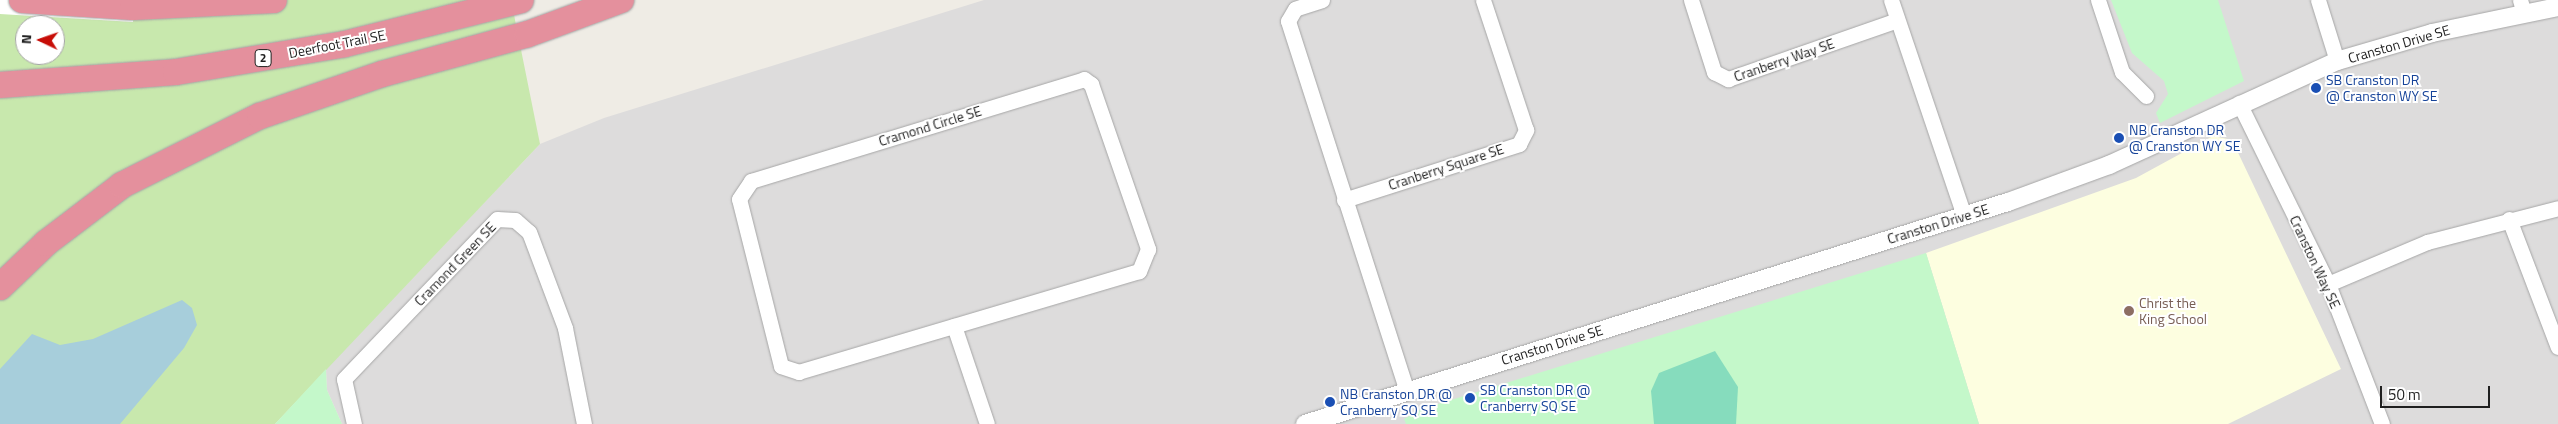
<!DOCTYPE html>
<style>
body{margin:0}
#map{position:relative;width:2558px;height:424px;overflow:hidden;background:#efece5;font-family:"Titillium Web",sans-serif}
div>[style]{position:absolute}
.residential>*{inset:0;background:#dddcdc}
.education>*{inset:0;background:#fdfee0}
.grass>*{inset:0;background:#c8e8ad}
.park>*{inset:0;background:#c4f8ca}
.pitch>*{inset:0;background:#86dcbd}
.water>*{inset:0;background:#a7cedb}
.pier>*{inset:0;background:#fff}
.roads{filter:drop-shadow(0 0 1px #a6a6a6) drop-shadow(0 0 1px #a6a6a6)}
.minor>*{height:15px;margin:-7.5px;padding:0 7.5px;transform-origin:7.5px;border-radius:7.5px;background:#fff}
.tertiary>*{height:18px;margin:-9px;padding:0 9px;transform-origin:9px;border-radius:9px;background:#fff}
.motorway>*{height:26px;margin:-13px;padding:0 13px;transform-origin:13px;border-radius:13px;background:#e4909d}
.dots>*{width:14px;height:14px;translate:-50% -50%;box-sizing:border-box;border:2px solid #fff;border-radius:50%}
span{translate:-50% -50%;white-space:nowrap;text-align:center;line-height:1.15;-webkit-text-stroke:4px #fff;paint-order:stroke}
.shield-label span{padding:1px 4px;background:#fff;border:1px solid;border-radius:4px;-webkit-text-stroke-width:0}
.shield-label{font-size:12px;color:#1f1f1f;font-weight:700}
.street-label{font-size:14px;color:#1f1f1f}
.transit-label{font-size:14px;color:#164399}
.left{translate:0 -50%;text-align:left}
.education-label{font-size:14px;color:#785e54}
.north{position:absolute;left:15px;top:15px;width:50px;height:50px;box-sizing:border-box;background:#fff;border:1px solid #a5a5a5;border-radius:50%;rotate:273deg;font-size:14px;font-weight:700;line-height:20px;text-align:center;color:#1f1f1f}
.north::after{content:'';display:block;margin:auto;width:18px;height:22px;background:#c70d07;clip-path:polygon(50% 0,100% 100%,50% 72%,0 100%)}
.scale{position:absolute;left:2380px;top:386px;width:110px;height:22px;box-sizing:border-box;border:2px solid #1f1f1f;border-top:0;padding-left:6px;font-size:15px;line-height:18px;white-space:nowrap;color:#1f1f1f;-webkit-text-stroke:4px #fff;paint-order:stroke}
</style>
<div id="map">
<div class="residential">
<i style="clip-path:polygon(984px 0,2558px 0,2558px 424px,342px 424px,327px 390px,326px 369px,540px 144px,604px 118px)"></i>
</div>
<div class="education">
<i style="clip-path:polygon(2213px 136px,2232px 140px,2341px 369px,2228px 424px,1979px 424px,1926px 253px,2136px 178px)"></i>
</div>
<div class="grass">
<i style="clip-path:polygon(evenodd,0 0,511px 0,540px 144px,275px 424px,0 424px,0 0,25px 25px,55px 25px,55px 55px,25px 55px,25px 25px)"></i>
</div>
<div class="park">
<i style="clip-path:polygon(2111px 0,2218px 0,2244px 81px,2160px 123px,2156px 113px,2168px 94px,2164px 81px,2132px 53px)"></i>
<i style="clip-path:polygon(1926px 253px,1979px 424px,1406px 424px,1404px 419px,1422px 409px)"></i>
<i style="clip-path:polygon(326px 369px,327px 390px,342px 424px,275px 424px)"></i>
</div>
<div class="pitch">
<i style="clip-path:polygon(1715px 351px,1738px 387px,1736px 424px,1654px 424px,1651px 391px,1659px 373px)"></i>
</div>
<div class="water">
<i style="clip-path:polygon(182px 300px,192px 308px,197px 325px,184px 348px,120px 424px,0 424px,0 369px,32px 334px,60px 345px,93px 339px)"></i>
</div>
<div class="pier">
<i style="clip-path:polygon(0 0,134px 0,133px 22px,0 14px)"></i>
</div>
<div class="roads">
<div class="minor">
<i style="left:1322px;top:0;width:28px;rotate:162deg"></i>
<i style="left:1295px;top:9px;width:14px;rotate:120deg"></i>
<i style="left:1288px;top:21px;width:386px;rotate:72.2deg"></i>
<i style="left:1691px;top:0;width:76px;rotate:72.3deg"></i>
<i style="left:1714px;top:72px;width:16px;rotate:27deg"></i>
<i style="left:1728px;top:79px;width:179px;rotate:-19.2deg"></i>
<i style="left:1891px;top:0;width:228px;rotate:71.3deg"></i>
<i style="left:2098px;top:0;width:76px;rotate:71.6deg"></i>
<i style="left:2122px;top:72px;width:34px;rotate:45deg"></i>
<i style="left:2318px;top:0;width:64px;rotate:72.7deg"></i>
<i style="left:2520px;top:0;width:14px;rotate:73deg"></i>
<i style="left:1084px;top:79px;width:9px;rotate:36deg"></i>
<i style="left:1091px;top:84px;width:175px;rotate:70.9deg"></i>
<i style="left:1148px;top:249px;width:24px;rotate:112deg"></i>
<i style="left:1139px;top:271px;width:355px;rotate:163.5deg"></i>
<i style="left:799px;top:372px;width:19px;rotate:-162deg"></i>
<i style="left:781px;top:366px;width:172px;rotate:-104.1deg"></i>
<i style="left:739px;top:199px;width:22px;rotate:-56deg"></i>
<i style="left:751px;top:181px;width:348px;rotate:-17deg"></i>
<i style="left:2239px;top:103px;width:202px;rotate:63.8deg"></i>
<i style="left:2328px;top:284px;width:150px;rotate:68.9deg"></i>
<i style="left:1344px;top:200px;width:184px;rotate:-17.7deg"></i>
<i style="left:1519px;top:144px;width:16px;rotate:-63deg"></i>
<i style="left:1526px;top:130px;width:137px;rotate:-108.3deg"></i>
<i style="left:2509px;top:219px;width:137px;rotate:69.1deg"></i>
<i style="left:2328px;top:284px;width:108px;rotate:-23deg"></i>
<i style="left:2427px;top:242px;width:135px;rotate:-14.5deg"></i>
<i style="left:954px;top:326px;width:103px;rotate:71.4deg"></i>
<i style="left:354px;top:424px;width:46px;rotate:-102.5deg"></i>
<i style="left:344px;top:379px;width:221px;rotate:-46.3deg"></i>
<i style="left:497px;top:219px;width:18px;rotate:3deg"></i>
<i style="left:515px;top:220px;width:18px;rotate:41deg"></i>
<i style="left:529px;top:232px;width:103px;rotate:69.4deg"></i>
<i style="left:565px;top:328px;width:98px;rotate:78.8deg"></i>
</div>
<div class="tertiary">
<i style="left:1305px;top:424px;width:737px;rotate:-17.53deg"></i>
<i style="left:2008px;top:202px;width:108px;rotate:-20.1deg"></i>
<i style="left:2109px;top:165px;width:251px;rotate:-24.5deg"></i>
<i style="left:2337px;top:61px;width:99px;rotate:-16.4deg"></i>
<i style="left:2432px;top:33px;width:129px;rotate:-11.7deg"></i>
</div>
<div class="motorway">
<i style="left:22px;top:0;width:111px;rotate:3.6deg"></i>
<i style="left:133px;top:7px;width:141px;rotate:-2.8deg"></i>
<i style="left:0;top:85px;width:176px;rotate:-4.2deg"></i>
<i style="left:176px;top:72px;width:171px;rotate:-9.4deg"></i>
<i style="left:345px;top:44px;width:181px;rotate:-14deg"></i>
<i style="left:0;top:287px;width:64px;rotate:-43.7deg"></i>
<i style="left:46px;top:243px;width:96px;rotate:-37.3deg"></i>
<i style="left:122px;top:185px;width:154px;rotate:-26.6deg"></i>
<i style="left:260px;top:116px;width:129px;rotate:-19deg"></i>
<i style="left:382px;top:74px;width:151px;rotate:-15.3deg"></i>
<i style="left:528px;top:34px;width:99px;rotate:-20.1deg"></i>
</div>
</div>
<div class="dots">
<i style="left:2316px;top:88px;background:#1a4fb4"></i>
<i style="left:2119px;top:138px;background:#1a4fb4"></i>
<i style="left:2129px;top:311px;background:#8d6e63"></i>
<i style="left:1470px;top:398px;background:#1a4fb4"></i>
<i style="left:1330px;top:402px;background:#1a4fb4"></i>
</div>
<div class="shield-label">
<span style="left:263px;top:58px">2</span>
</div>
<div class="street-label">
<span style="left:337px;top:44px;rotate:-11deg">Deerfoot Trail SE</span>
<span style="left:2399px;top:44px;rotate:-16deg">Cranston Drive SE</span>
<span style="left:1784px;top:60px;rotate:-19deg">Cranberry Way SE</span>
<span style="left:930px;top:126px;rotate:-17deg">Cramond Circle SE</span>
<span style="left:1446px;top:167px;rotate:-18deg">Cranberry Square SE</span>
<span style="left:1938px;top:224px;rotate:-17deg">Cranston Drive SE</span>
<span style="left:2315px;top:262px;rotate:65deg">Cranston Way SE</span>
<span style="left:455px;top:264px;rotate:-46deg">Cramond Green SE</span>
<span style="left:1552px;top:345px;rotate:-17deg">Cranston Drive SE</span>
</div>
<div class="transit-label">
<span class="left" style="left:2326px;top:88px">SB Cranston DR<br>@ Cranston WY SE</span>
<span class="left" style="left:2129px;top:138px">NB Cranston DR<br>@ Cranston WY SE</span>
<span class="left" style="left:1480px;top:398px">SB Cranston DR @<br>Cranberry SQ SE</span>
<span class="left" style="left:1340px;top:402px">NB Cranston DR @<br>Cranberry SQ SE</span>
</div>
<div class="education-label">
<span class="left" style="left:2139px;top:311px">Christ the<br>King School</span>
</div>
<div class="north">N</div>
<div class="scale">50 m</div>
</div>
